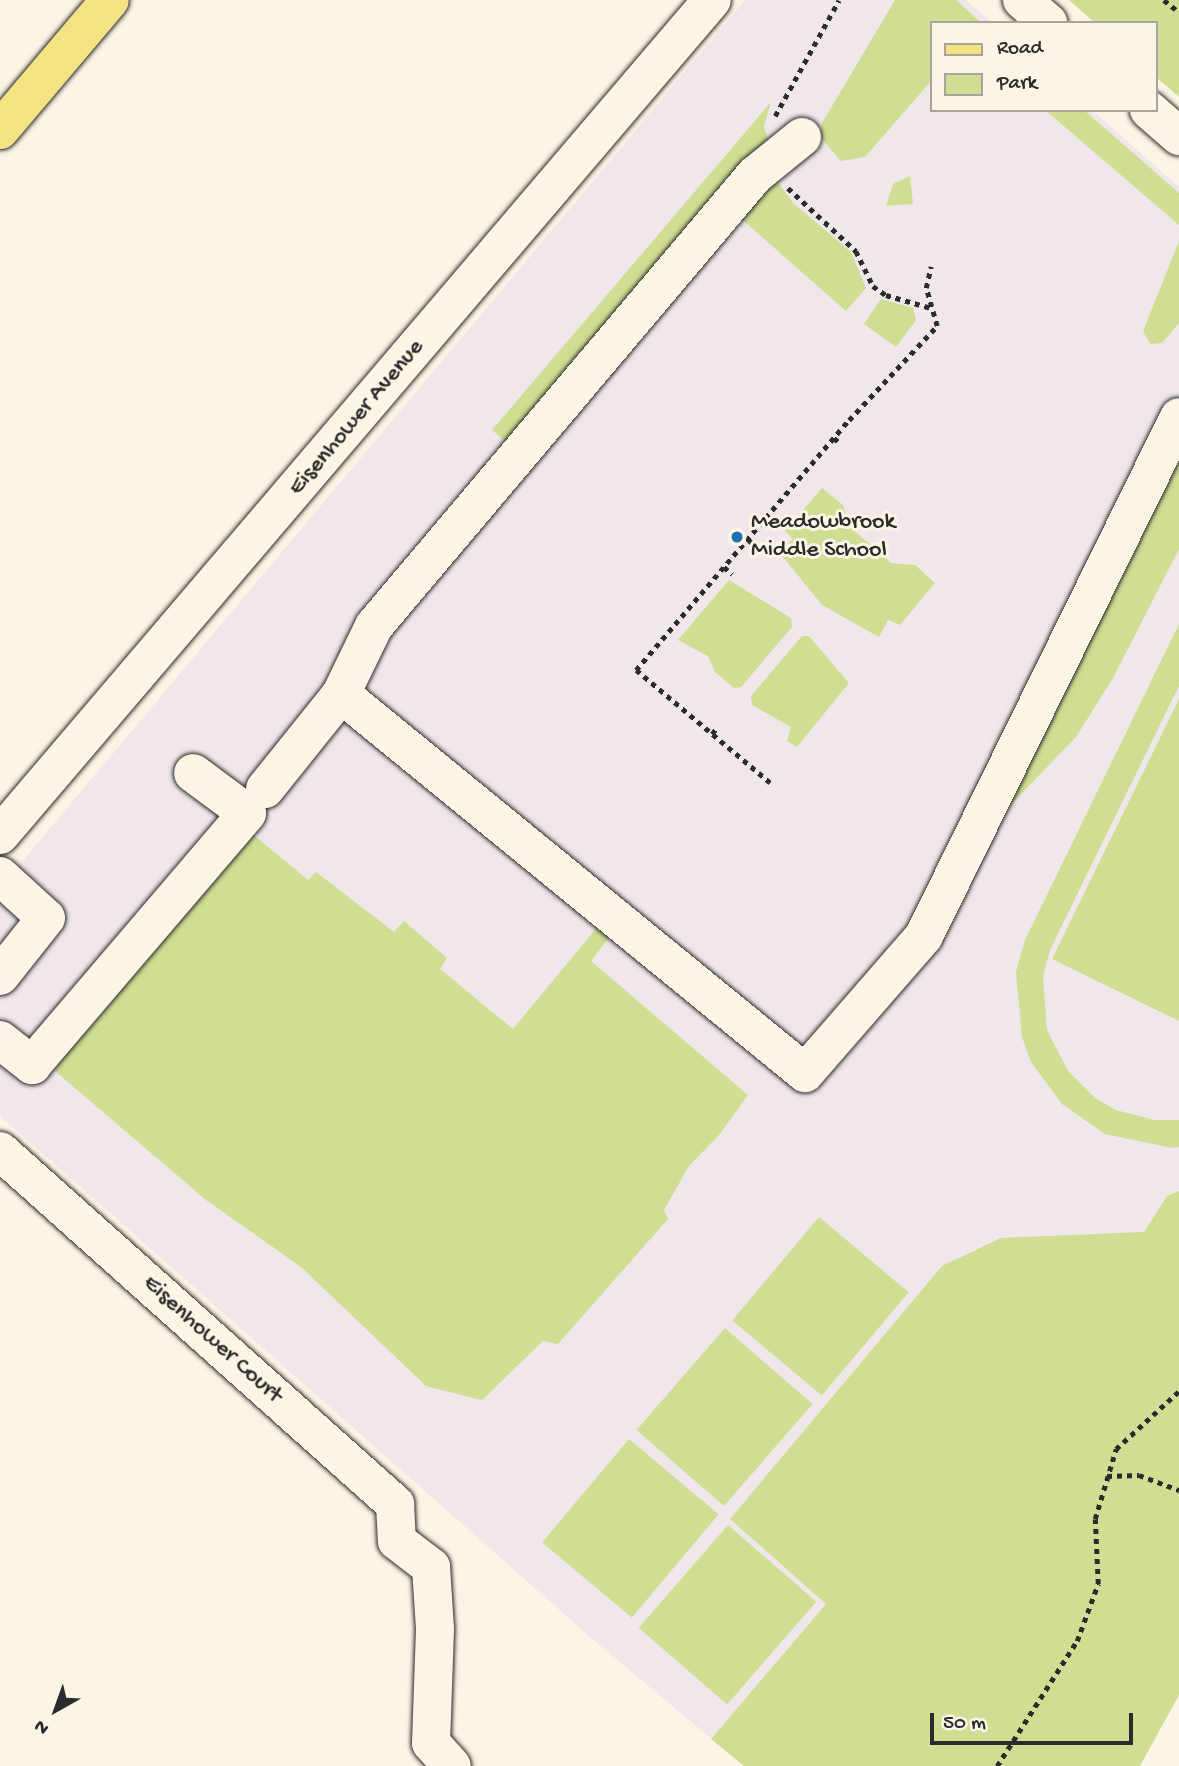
<!DOCTYPE html>
<style>
body{margin:0}
#map{position:relative;width:1179px;height:1766px;overflow:hidden;background:#fcf5e5;font-family:"Gochi Hand",sans-serif}
div>[style]{position:absolute}
.built>*{inset:0;background:#f0e7ea}
.green>*{inset:0;background:#cfde92;transform-origin:0 0}
.path>*{height:4.5px;margin-top:-2.25px;transform-origin:0;background:repeating-linear-gradient(90deg,#2b2b2b 0 5px,transparent 0 10px)}
.roads{filter:drop-shadow(0 0 2px #2b2b2b) drop-shadow(0 0 2px #2b2b2b)}
.minor>*{height:38px;margin:-19px;padding:0 19px;transform-origin:19px;border-radius:19px;background:#fcf5e5}
.major>*{height:38px;margin:-19px;padding:0 19px;transform-origin:19px;border-radius:19px;background:#f4e382}
.dots>*{width:19px;height:19px;translate:-50% -50%;box-sizing:border-box;border:4px solid #fcf5e5;border-radius:50%}
span{translate:-50% -50%;white-space:nowrap;text-align:center;line-height:1.15;-webkit-text-stroke:6px #fcf5e5;paint-order:stroke}
.street-label{font-size:24px;color:#2b2b2b}
.poi-label{font-size:24px;color:#2b2b2b}
.left{translate:0 -50%;text-align:left}
.legend{position:absolute;left:930px;top:21px;width:228px;height:91px;box-sizing:border-box;background:#fcf5e5;border:2px solid #a8a49b;margin:0;padding:9px 12px;list-style:none;font-size:21px;color:#2b2b2b}
.legend li{display:flex;align-items:center;gap:14px;height:35px}
.legend b{width:35px;border:2px solid #a8a49b}
.north{position:absolute;left:21px;top:1675px;width:70px;height:70px;-webkit-text-stroke:5px #fcf5e5;paint-order:stroke;rotate:220deg;font-size:19px;font-weight:700;line-height:28px;text-align:center;color:#2b2b2b}
.north::after{content:'';display:block;margin:auto;width:24px;height:32px;background:#2b2b2b;clip-path:polygon(50% 0,100% 100%,50% 72%,0 100%)}
.scale{position:absolute;left:930px;top:1713px;width:203px;height:32px;box-sizing:border-box;border:4px solid #2b2b2b;border-top:0;padding-left:9px;font-size:21px;line-height:24px;white-space:nowrap;color:#2b2b2b;-webkit-text-stroke:5px #fcf5e5;paint-order:stroke}
</style>
<div id="map">
<div class="built">
<i style="clip-path:polygon(745px 0,966px 0,992px 23px,932px 23px,932px 110px,1092px 110px,1179px 187px,1179px 1288px,744px 1766px,597px 1643px,0 1116px,0 888px)"></i>
</div>
<div class="green">
<i style="clip-path:polygon(895px 0,956px 0,982px 23px,932px 23px,932px 80px,865px 157px,841px 161px,820px 137px,822px 123px)"></i>
<i style="clip-path:polygon(1069px 0,1179px 0,1179px 97px,1156px 77px,1156px 23px,1095px 23px)"></i>
<i style="clip-path:polygon(771px 102px,764px 126px,769px 143px,511px 446px,492px 430px)"></i>
<i style="clip-path:polygon(1045px 110px,1084px 110px,1179px 193px,1179px 225px)"></i>
<i style="clip-path:polygon(773px 175px,793px 203px,851px 252px,866px 288px,846px 311px,738px 216px)"></i>
<i style="clip-path:polygon(910px 176px,913px 204px,886px 206px,893px 184px)"></i>
<i style="clip-path:polygon(1179px 241px,1179px 323px,1162px 343px,1150px 344px,1143px 331px)"></i>
<i style="clip-path:polygon(881px 299px,913px 308px,916px 320px,896px 347px,864px 324px)"></i>
<i style="clip-path:polygon(1179px 443px,1179px 549px,1113px 678px,1076px 737px,998px 818px)"></i>
<i style="clip-path:polygon(822px 488px,843px 505px,849px 526px,891px 563px,915px 565px,935px 583px,900px 625px,888px 620px,879px 637px,822px 605px,779px 552px,793px 539px,785px 531px)"></i>
<i style="clip-path:polygon(729px 580px,791px 618px,792px 627px,741px 687px,734px 688px,715px 672px,708px 656px,678px 640px)"></i>
<i style="clip-path:polygon(1179px 624px,1179px 686px,1050px 950px,1043px 977px,1047px 1030px,1068px 1071px,1095px 1098px,1116px 1110px,1154px 1120px,1179px 1120px,1179px 1147px,1172px 1148px,1105px 1134px,1062px 1104px,1031px 1062px,1022px 1037px,1016px 972px,1025px 940px)"></i>
<i style="clip-path:polygon(802px 636px,809px 636px,849px 683px,797px 747px,787px 741px,791px 727px,752px 705px,751px 696px)"></i>
<i style="clip-path:polygon(1179px 699px,1179px 1021px,1052px 959px)"></i>
<i style="clip-path:polygon(249px 831px,308px 880px,316px 872px,394px 932px,404px 921px,447px 958px,440px 969px,513px 1029px,599px 925px,611px 935px,591px 961px,748px 1095px,719px 1135px,689px 1166px,664px 1210px,668px 1219px,558px 1344px,543px 1341px,482px 1400px,426px 1386px,301px 1267px,206px 1200px,55px 1071px,60px 1059px,223px 872px)"></i>
<i style="clip-path:polygon(1179px 1191px,1179px 1695px,1140px 1766px,744px 1766px,711px 1739px,826px 1604px,730px 1519px,942px 1266px,1001px 1238px,1144px 1232px,1167px 1196px)"></i>
<i style="left:819px;top:1217px;width:117px;height:135px;rotate:40deg"></i>
<i style="left:725px;top:1328px;width:116px;height:135px;rotate:41deg"></i>
<i style="left:629px;top:1439px;width:117px;height:135px;rotate:40deg"></i>
<i style="left:728px;top:1525px;width:117px;height:136px;rotate:41deg"></i>
</div>
<div class="path">
<i style="left:1164px;top:0;width:19px;rotate:39deg"></i>
<i style="left:775px;top:116px;width:132px;rotate:-61.1deg"></i>
<i style="left:788px;top:188px;width:93px;rotate:42.8deg"></i>
<i style="left:856px;top:251px;width:39px;rotate:64deg"></i>
<i style="left:873px;top:286px;width:16px;rotate:35deg"></i>
<i style="left:886px;top:295px;width:47px;rotate:16.1deg"></i>
<i style="left:834px;top:438px;width:9px;rotate:41deg"></i>
<i style="left:748px;top:539px;width:10px;rotate:45deg"></i>
<i style="left:724px;top:567px;width:11px;rotate:41deg"></i>
<i style="left:712px;top:734px;width:9px;rotate:-54deg"></i>
<i style="left:770px;top:783px;width:175px;rotate:-139.9deg"></i>
<i style="left:636px;top:670px;width:328px;rotate:-49.6deg"></i>
<i style="left:849px;top:420px;width:129px;rotate:-46.9deg"></i>
<i style="left:937px;top:326px;width:40px;rotate:-106deg"></i>
<i style="left:926px;top:288px;width:22px;rotate:-77deg"></i>
<i style="left:1107px;top:1476px;width:32px;rotate:-2deg"></i>
<i style="left:1139px;top:1475px;width:43px;rotate:20.6deg"></i>
<i style="left:997px;top:1766px;width:148px;rotate:-57.4deg"></i>
<i style="left:1077px;top:1641px;width:61px;rotate:-69.8deg"></i>
<i style="left:1098px;top:1584px;width:65px;rotate:-92.6deg"></i>
<i style="left:1095px;top:1519px;width:73px;rotate:-73.3deg"></i>
<i style="left:1116px;top:1449px;width:86px;rotate:-42.6deg"></i>
</div>
<div class="roads">
<div class="minor">
<i style="left:1022px;top:0;width:35px;rotate:41deg"></i>
<i style="left:1149px;top:110px;width:40px;rotate:41deg"></i>
<i style="left:802px;top:137px;width:60px;rotate:141deg"></i>
<i style="left:755px;top:175px;width:590px;rotate:130.19deg"></i>
<i style="left:374px;top:626px;width:76px;rotate:115.9deg"></i>
<i style="left:341px;top:694px;width:599px;rotate:39.24deg"></i>
<i style="left:805px;top:1073px;width:181px;rotate:-49deg"></i>
<i style="left:924px;top:936px;width:578px;rotate:-63.83deg"></i>
<i style="left:265px;top:789px;width:122px;rotate:-51.3deg"></i>
<i style="left:0;top:835px;width:1097px;rotate:-49.55deg"></i>
<i style="left:0;top:876px;width:62px;rotate:42.4deg"></i>
<i style="left:46px;top:918px;width:74px;rotate:128.4deg"></i>
<i style="left:0;top:1040px;width:41px;rotate:38deg"></i>
<i style="left:32px;top:1065px;width:331px;rotate:-49.5deg"></i>
<i style="left:247px;top:813px;width:67px;rotate:-143.5deg"></i>
<i style="left:0;top:1151px;width:530px;rotate:41.79deg"></i>
<i style="left:395px;top:1504px;width:37px;rotate:87deg"></i>
<i style="left:397px;top:1541px;width:43px;rotate:37.4deg"></i>
<i style="left:431px;top:1567px;width:62px;rotate:86.3deg"></i>
<i style="left:435px;top:1629px;width:114px;rotate:92deg"></i>
<i style="left:431px;top:1743px;width:31px;rotate:48deg"></i>
</div>
<div class="major">
<i style="left:0;top:130px;width:170px;rotate:-49.8deg"></i>
</div>
</div>
<div class="dots">
<i style="left:737px;top:537px;background:#1f6fb2"></i>
</div>
<div class="street-label">
<span style="left:357px;top:418px;rotate:-50deg">Eisenhower Avenue</span>
<span style="left:212px;top:1340px;rotate:42deg">Eisenhower Court</span>
</div>
<div class="poi-label">
<span class="left" style="left:751px;top:537px">Meadowbrook<br>Middle School</span>
</div>
<ul class="legend">
<li><b style="height:9px;background:#f4e382"></b>Road</li>
<li><b style="height:19px;background:#cfde92"></b>Park</li>
</ul>
<div class="north">N</div>
<div class="scale">50 m</div>
</div>
